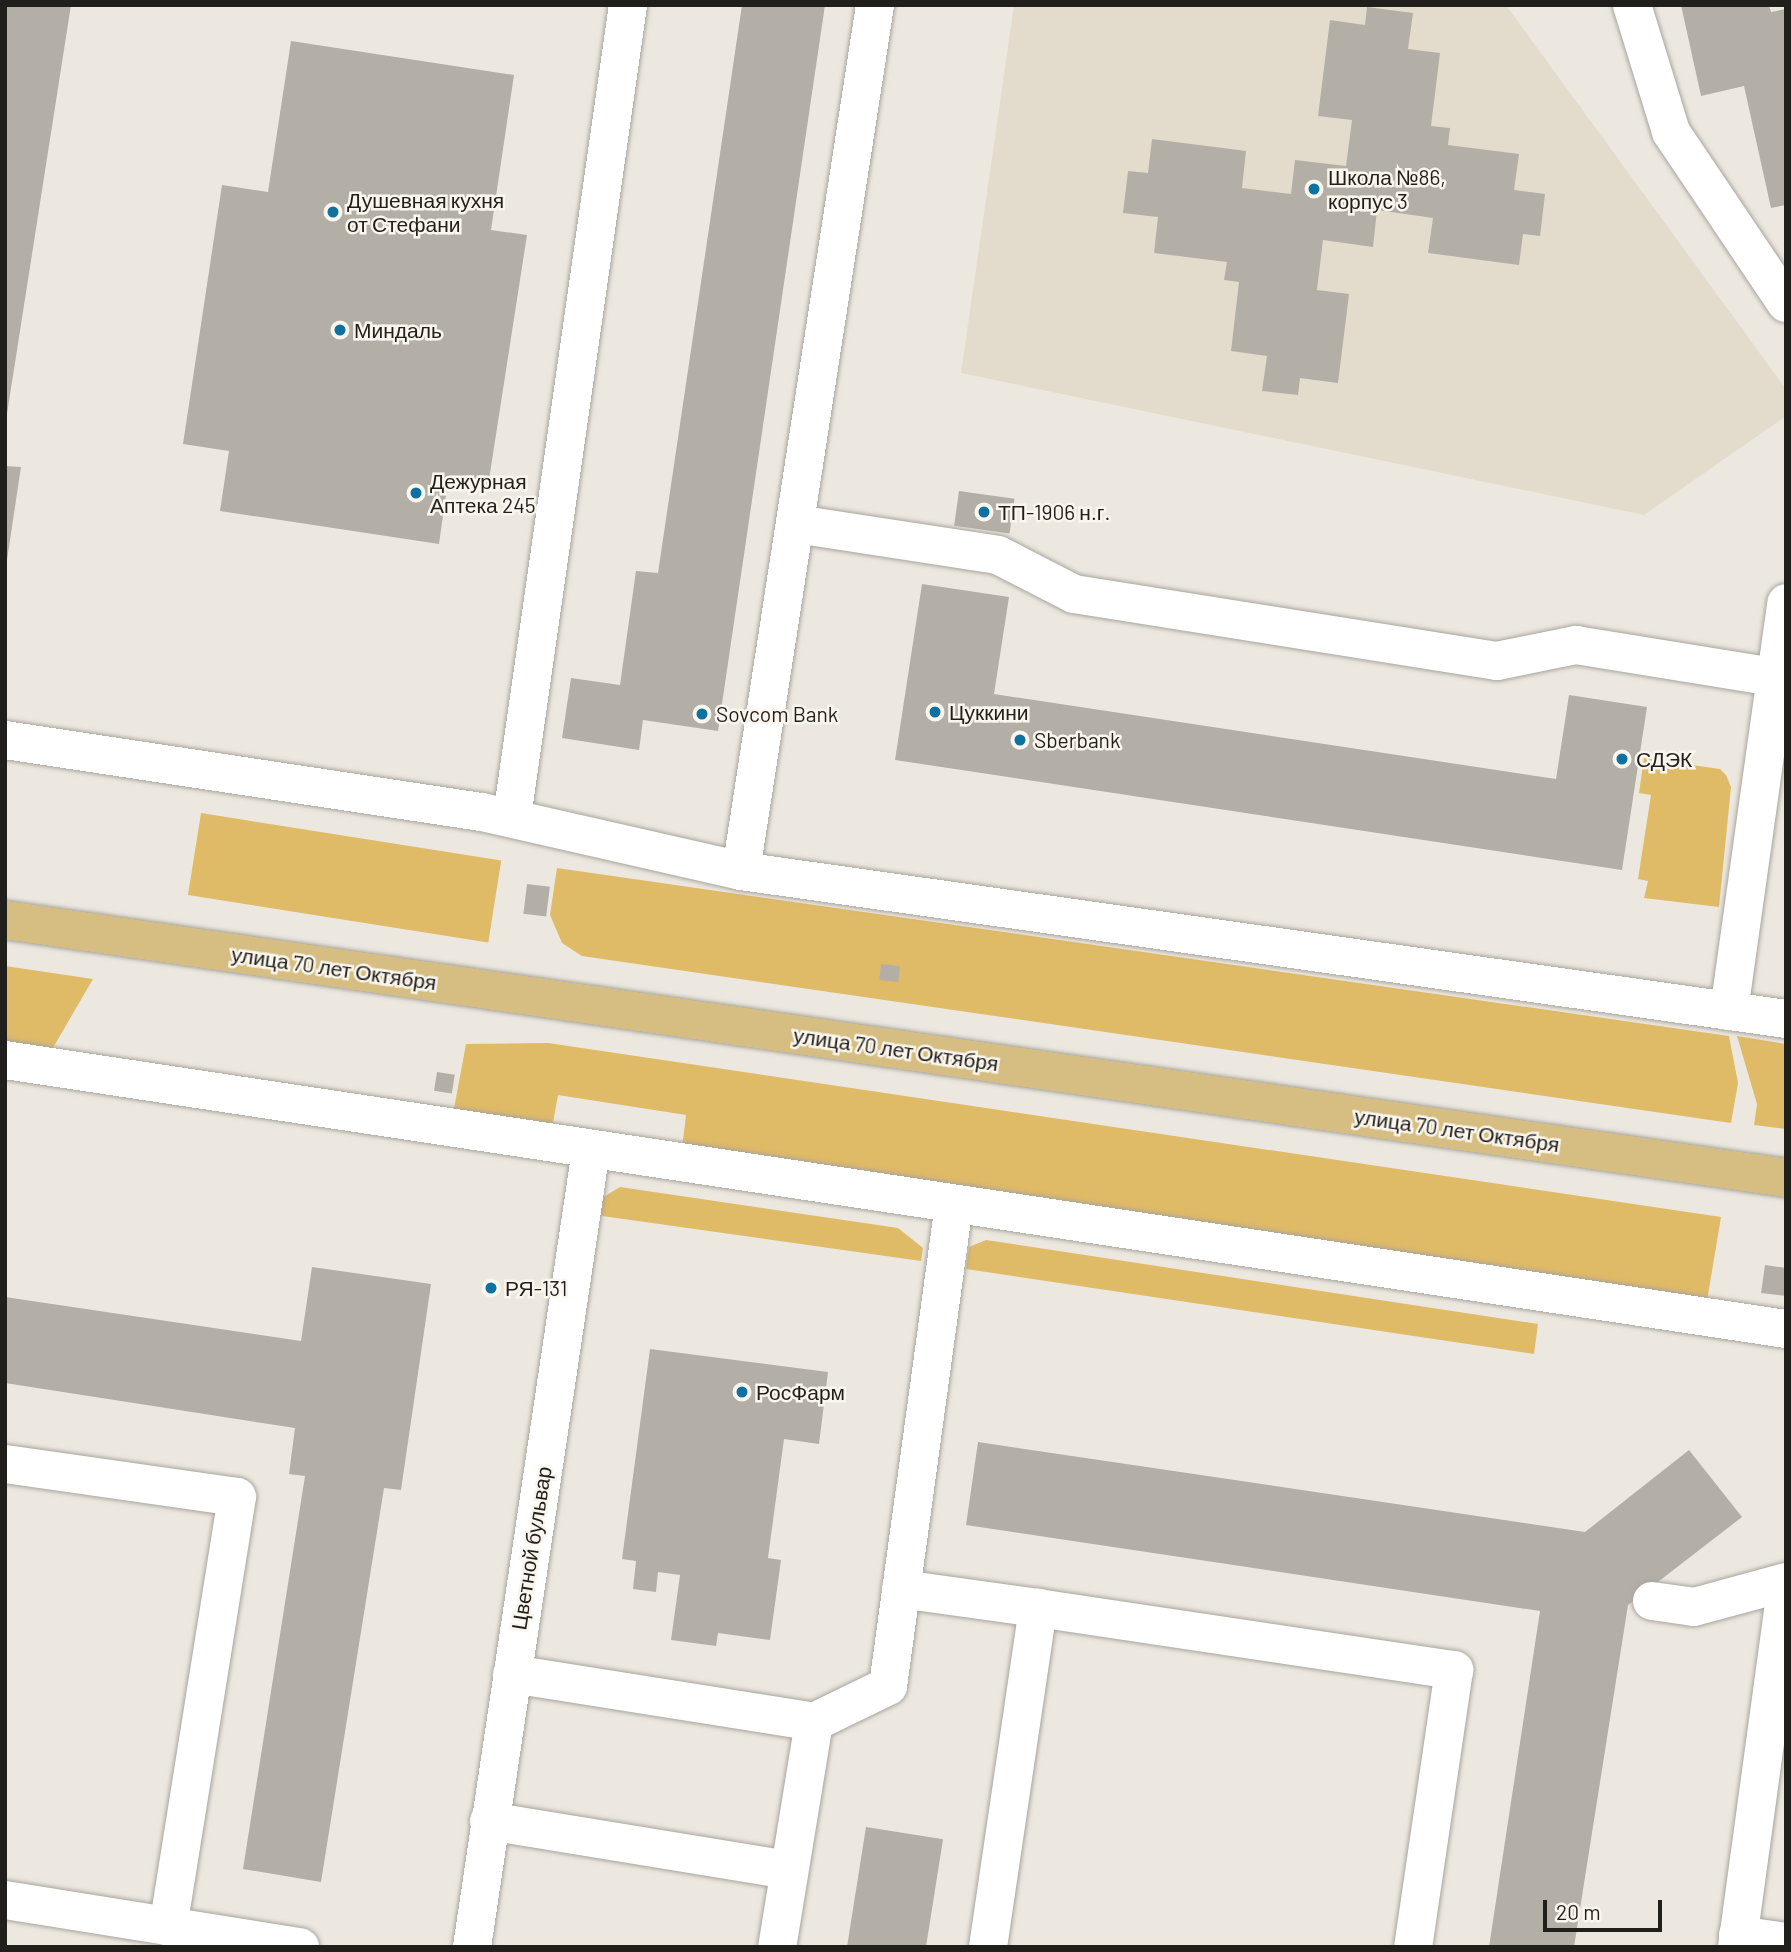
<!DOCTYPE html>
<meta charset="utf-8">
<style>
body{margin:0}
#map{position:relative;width:1791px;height:1952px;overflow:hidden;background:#ece8e0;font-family:Barlow,sans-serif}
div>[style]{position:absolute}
.built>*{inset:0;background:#e3dccd}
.green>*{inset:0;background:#dfba67;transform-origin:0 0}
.building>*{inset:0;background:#b3afa7;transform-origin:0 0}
.roads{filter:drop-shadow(0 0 2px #a8a59d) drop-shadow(0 0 2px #a8a59d)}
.minor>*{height:38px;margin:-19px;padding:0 19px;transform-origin:19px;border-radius:19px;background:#fff}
.major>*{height:38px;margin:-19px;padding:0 19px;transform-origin:19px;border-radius:19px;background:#d6be82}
.dots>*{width:19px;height:19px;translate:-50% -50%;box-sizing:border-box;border:4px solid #faf6ed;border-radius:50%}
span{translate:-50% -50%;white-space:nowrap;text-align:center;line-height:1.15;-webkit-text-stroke:5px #faf6ed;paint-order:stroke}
.poi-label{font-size:21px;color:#211f1c}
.left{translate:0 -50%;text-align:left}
.street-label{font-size:21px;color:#211f1c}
.frame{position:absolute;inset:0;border:7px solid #211f1c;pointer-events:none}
.scale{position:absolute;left:1543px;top:1900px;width:119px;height:32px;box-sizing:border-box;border:4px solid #211f1c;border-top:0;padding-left:9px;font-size:21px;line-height:24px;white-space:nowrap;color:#211f1c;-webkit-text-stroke:5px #faf6ed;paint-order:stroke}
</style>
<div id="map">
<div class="built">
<i style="clip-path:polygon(1014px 5px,1506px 5px,1786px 389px,1786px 416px,1644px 515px,961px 373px)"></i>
</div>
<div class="green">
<i style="clip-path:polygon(1644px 758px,1720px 769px,1726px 775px,1731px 787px,1719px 907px,1644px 898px,1648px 881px,1638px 879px,1651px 795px,1639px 793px)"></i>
<i style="left:201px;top:813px;width:304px;height:83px;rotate:9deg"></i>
<i style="clip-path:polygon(557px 868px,1729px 1036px,1738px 1083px,1731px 1123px,582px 956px,562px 943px,550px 915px)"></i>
<i style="clip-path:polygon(5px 966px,93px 979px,50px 1053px,5px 1046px)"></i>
<i style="clip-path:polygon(1737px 1036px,1786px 1044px,1786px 1129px,1754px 1125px,1757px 1104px)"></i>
<i style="clip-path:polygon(548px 1043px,1721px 1217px,1707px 1301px,682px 1148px,686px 1115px,558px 1095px,552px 1128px,453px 1114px,466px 1044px)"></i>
<i style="clip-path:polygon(620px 1187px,898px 1228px,923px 1248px,921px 1261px,595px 1215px,602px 1198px)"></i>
<i style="clip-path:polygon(986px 1240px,1538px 1324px,1534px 1354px,966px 1269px,969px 1247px)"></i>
</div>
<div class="building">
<i style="clip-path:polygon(5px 5px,71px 5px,7px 414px,5px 414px)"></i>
<i style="clip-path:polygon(742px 5px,825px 5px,718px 731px,643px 720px,639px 750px,562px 738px,571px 678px,620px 685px,636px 571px,658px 573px)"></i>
<i style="clip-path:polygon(1681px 5px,1769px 5px,1771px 12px,1786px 9px,1786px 205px,1771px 208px,1744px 86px,1701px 96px)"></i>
<i style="clip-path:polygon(1367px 7px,1413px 13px,1408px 49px,1440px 53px,1431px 126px,1450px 128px,1448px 145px,1519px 154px,1514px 190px,1545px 194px,1540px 236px,1523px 234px,1519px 265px,1428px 253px,1433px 218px,1377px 210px,1373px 247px,1323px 240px,1317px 290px,1349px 294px,1338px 383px,1300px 378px,1298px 395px,1262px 391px,1267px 356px,1231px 351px,1239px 282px,1224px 280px,1227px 262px,1154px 253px,1158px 217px,1123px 213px,1128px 171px,1148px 173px,1152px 139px,1246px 151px,1242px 188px,1291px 194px,1295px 160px,1346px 166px,1352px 120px,1318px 116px,1330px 20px,1365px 25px)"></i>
<i style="clip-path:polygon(291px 41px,514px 75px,491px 230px,527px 235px,488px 486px,448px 480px,439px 544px,220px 511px,229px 451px,183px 444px,222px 185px,268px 192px)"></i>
<i style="clip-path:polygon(5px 466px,21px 467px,7px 560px,5px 560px)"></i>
<i style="left:959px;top:491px;width:56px;height:35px;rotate:8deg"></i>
<i style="clip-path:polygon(922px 584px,1009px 597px,994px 694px,1556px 779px,1569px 695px,1647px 707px,1622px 870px,895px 760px)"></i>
<i style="left:527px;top:884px;width:23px;height:30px;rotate:7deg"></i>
<i style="left:881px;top:964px;width:19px;height:16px;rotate:6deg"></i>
<i style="left:437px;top:1072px;width:18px;height:19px;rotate:9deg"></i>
<i style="clip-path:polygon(1765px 1265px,1786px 1268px,1786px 1296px,1761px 1293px)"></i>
<i style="clip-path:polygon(312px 1267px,431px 1284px,401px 1490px,384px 1488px,321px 1882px,243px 1869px,305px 1476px,289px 1474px,295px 1428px,5px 1383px,5px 1297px,301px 1341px)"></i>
<i style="clip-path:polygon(650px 1349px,828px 1372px,819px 1444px,784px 1439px,768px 1558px,781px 1560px,770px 1640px,718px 1633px,716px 1646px,671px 1640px,680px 1575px,658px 1572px,656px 1592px,633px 1589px,636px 1561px,622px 1559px)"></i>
<i style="clip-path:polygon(978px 1442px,1585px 1532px,1689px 1450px,1742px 1517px,1628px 1605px,1574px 1947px,1489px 1947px,1540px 1611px,966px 1525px)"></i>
<i style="left:866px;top:1827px;width:78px;height:121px;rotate:9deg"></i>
</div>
<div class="roads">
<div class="minor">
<i style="left:1632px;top:5px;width:133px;rotate:72.9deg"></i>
<i style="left:1671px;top:132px;width:206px;rotate:56.1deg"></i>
<i style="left:796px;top:524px;width:204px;rotate:8.7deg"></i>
<i style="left:998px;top:555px;width:85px;rotate:27.2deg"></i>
<i style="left:1074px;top:594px;width:428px;rotate:9deg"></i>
<i style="left:1497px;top:661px;width:81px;rotate:-11.4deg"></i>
<i style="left:1576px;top:645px;width:200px;rotate:9.2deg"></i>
<i style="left:5px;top:740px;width:482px;rotate:8.6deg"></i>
<i style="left:482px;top:812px;width:266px;rotate:12.8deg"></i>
<i style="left:741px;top:871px;width:1055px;rotate:8.06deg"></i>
<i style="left:512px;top:817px;width:820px;rotate:-81.87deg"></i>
<i style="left:741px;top:871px;width:876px;rotate:-81.2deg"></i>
<i style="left:1729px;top:1011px;width:412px;rotate:-82deg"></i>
<i style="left:5px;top:1060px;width:1801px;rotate:8.59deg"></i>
<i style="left:5px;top:1464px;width:234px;rotate:8.1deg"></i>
<i style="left:237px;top:1497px;width:435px;rotate:99.1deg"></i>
<i style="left:901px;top:1589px;width:138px;rotate:7.9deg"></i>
<i style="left:1652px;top:1601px;width:42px;rotate:8.1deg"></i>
<i style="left:1694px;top:1607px;width:95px;rotate:-15.2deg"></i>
<i style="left:512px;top:1674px;width:306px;rotate:9deg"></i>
<i style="left:814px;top:1722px;width:228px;rotate:99.3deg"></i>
<i style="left:814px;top:1722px;width:82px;rotate:-25.9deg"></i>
<i style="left:888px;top:1686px;width:486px;rotate:-82.2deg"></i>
<i style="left:489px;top:1821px;width:303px;rotate:9.3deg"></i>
<i style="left:5px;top:1900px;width:299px;rotate:9.1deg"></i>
<i style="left:1738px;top:1935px;width:49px;rotate:8.3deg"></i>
<i style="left:472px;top:1947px;width:806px;rotate:-81.51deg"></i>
<i style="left:988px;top:1947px;width:343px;rotate:-81.6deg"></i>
<i style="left:1038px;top:1608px;width:421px;rotate:8.5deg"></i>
<i style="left:1454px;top:1670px;width:280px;rotate:98.4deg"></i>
<i style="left:1737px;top:1947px;width:360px;rotate:-82.2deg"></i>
</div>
<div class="major">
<i style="left:5px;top:920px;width:1800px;rotate:8.24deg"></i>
</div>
</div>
<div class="dots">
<i style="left:1314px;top:189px;background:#0f719f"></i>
<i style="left:333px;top:212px;background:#0f719f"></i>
<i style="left:340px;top:330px;background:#0f719f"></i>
<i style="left:416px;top:493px;background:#0f719f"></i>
<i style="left:984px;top:512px;background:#0f719f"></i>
<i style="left:935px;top:712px;background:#0f719f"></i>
<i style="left:702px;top:714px;background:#0f719f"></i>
<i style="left:1020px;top:740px;background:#0f719f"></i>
<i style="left:1622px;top:759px;background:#0f719f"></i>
<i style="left:491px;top:1288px;background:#0f719f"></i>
<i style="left:742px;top:1392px;background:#0f719f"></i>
</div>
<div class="poi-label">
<span class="left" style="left:1328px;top:189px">Школа №86,<br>корпус 3</span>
<span class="left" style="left:347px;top:212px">Душевная кухня<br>от Стефани</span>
<span class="left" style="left:354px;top:330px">Миндаль</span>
<span class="left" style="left:430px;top:493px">Дежурная<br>Аптека 245</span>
<span class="left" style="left:998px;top:512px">ТП-1906 н.г.</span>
<span class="left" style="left:949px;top:712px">Цуккини</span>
<span class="left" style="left:716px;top:714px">Sovcom Bank</span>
<span class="left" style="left:1034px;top:740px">Sberbank</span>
<span class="left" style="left:1636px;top:759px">СДЭК</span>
<span class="left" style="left:505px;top:1288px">РЯ-131</span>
<span class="left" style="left:756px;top:1392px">РосФарм</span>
</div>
<div class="street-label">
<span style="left:334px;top:968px;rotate:8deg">улица 70 лет Октября</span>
<span style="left:896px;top:1049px;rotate:8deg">улица 70 лет Октября</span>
<span style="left:1457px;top:1130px;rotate:8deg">улица 70 лет Октября</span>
<span style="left:531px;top:1548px;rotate:-81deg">Цветной бульвар</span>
</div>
<div class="frame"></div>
<div class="scale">20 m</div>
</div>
